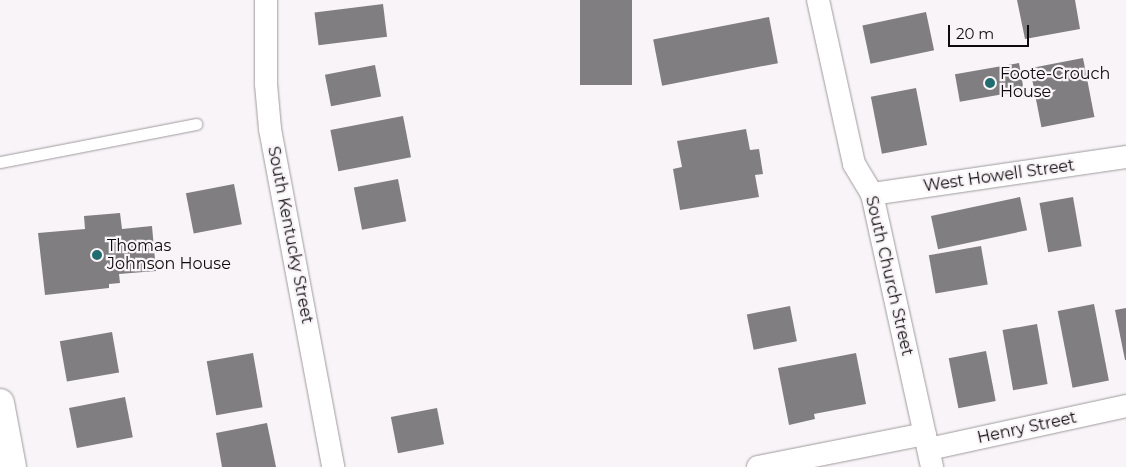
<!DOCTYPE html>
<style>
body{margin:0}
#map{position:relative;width:1126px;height:467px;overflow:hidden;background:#f9f4f7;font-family:Montserrat,sans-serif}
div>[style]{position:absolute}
.building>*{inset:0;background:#807e81;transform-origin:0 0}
.roads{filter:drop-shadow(0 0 1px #9f9b9e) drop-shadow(0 0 1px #9f9b9e)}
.service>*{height:11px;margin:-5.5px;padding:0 5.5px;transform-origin:5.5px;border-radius:5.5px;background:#fff}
.minor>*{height:22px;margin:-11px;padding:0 11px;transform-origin:11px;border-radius:11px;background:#fff}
.tertiary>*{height:28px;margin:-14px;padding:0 14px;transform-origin:14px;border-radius:14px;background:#fff}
.dots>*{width:14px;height:14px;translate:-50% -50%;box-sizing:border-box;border:2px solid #f9f4f7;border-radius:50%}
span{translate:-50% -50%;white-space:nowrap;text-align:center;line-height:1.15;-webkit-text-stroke:4.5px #f9f4f7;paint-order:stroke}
.poi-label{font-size:16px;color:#0d0b0c}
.left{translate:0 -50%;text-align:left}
.street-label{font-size:16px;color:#0d0b0c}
.scale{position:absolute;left:948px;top:25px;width:81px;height:22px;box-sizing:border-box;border:2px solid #0d0b0c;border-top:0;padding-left:6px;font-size:15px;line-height:18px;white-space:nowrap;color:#0d0b0c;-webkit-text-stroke:4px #f9f4f7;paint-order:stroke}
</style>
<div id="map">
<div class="building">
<i style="left:580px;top:0;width:52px;height:85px"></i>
<i style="clip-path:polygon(1017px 0,1075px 0,1080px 29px,1025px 39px)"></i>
<i style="left:383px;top:4px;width:33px;height:69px;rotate:83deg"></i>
<i style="left:926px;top:12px;width:39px;height:65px;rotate:78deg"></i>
<i style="left:769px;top:17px;width:47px;height:118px;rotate:79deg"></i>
<i style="left:1083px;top:58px;width:60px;height:54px;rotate:79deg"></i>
<i style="left:1019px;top:63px;width:28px;height:65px;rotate:80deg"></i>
<i style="left:375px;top:65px;width:32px;height:51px;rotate:79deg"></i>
<i style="left:916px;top:88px;width:58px;height:46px;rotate:79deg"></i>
<i style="left:403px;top:116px;width:42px;height:74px;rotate:79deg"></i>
<i style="clip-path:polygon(746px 129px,750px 150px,759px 149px,763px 174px,755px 175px,759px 197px,680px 210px,673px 169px,682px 167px,677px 141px)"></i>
<i style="left:398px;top:179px;width:43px;height:45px;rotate:79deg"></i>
<i style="left:234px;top:184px;width:41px;height:49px;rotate:79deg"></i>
<i style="left:1020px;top:197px;width:34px;height:91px;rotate:78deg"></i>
<i style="left:1073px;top:197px;width:50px;height:34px;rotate:80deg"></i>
<i style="clip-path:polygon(120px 213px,122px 229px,152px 226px,156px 271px,119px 274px,120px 283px,109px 284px,109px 288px,45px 295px,38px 233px,85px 229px,84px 216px)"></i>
<i style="left:981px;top:246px;width:39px;height:53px;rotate:80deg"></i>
<i style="left:1094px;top:304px;width:78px;height:37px;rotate:79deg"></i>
<i style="left:790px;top:306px;width:36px;height:44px;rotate:79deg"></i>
<i style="clip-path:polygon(1126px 308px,1126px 360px,1125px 360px,1115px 310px)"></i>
<i style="left:1037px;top:324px;width:61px;height:35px;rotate:80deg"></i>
<i style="left:112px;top:332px;width:41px;height:53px;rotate:80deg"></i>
<i style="left:986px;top:351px;width:51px;height:38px;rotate:79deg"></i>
<i style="left:253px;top:353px;width:55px;height:47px;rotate:80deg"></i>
<i style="clip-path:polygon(856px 353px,866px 404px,814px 414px,815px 419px,789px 425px,778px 368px)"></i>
<i style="left:125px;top:397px;width:41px;height:57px;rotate:79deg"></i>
<i style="left:437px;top:408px;width:37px;height:47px;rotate:79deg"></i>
<i style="clip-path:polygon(267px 423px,276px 467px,222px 467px,216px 433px)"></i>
</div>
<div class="roads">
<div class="service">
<i style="left:0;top:162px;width:200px;rotate:-11deg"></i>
</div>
<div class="minor">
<i style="left:266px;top:0;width:84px;rotate:90deg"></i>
<i style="left:266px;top:84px;width:45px;rotate:84.9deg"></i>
<i style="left:270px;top:129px;width:344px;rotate:79.4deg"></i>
<i style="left:818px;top:0;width:168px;rotate:77.6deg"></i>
<i style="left:854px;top:164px;width:35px;rotate:59deg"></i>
<i style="left:872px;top:194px;width:280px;rotate:77.6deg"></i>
<i style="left:872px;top:194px;width:257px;rotate:-8.3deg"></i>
<i style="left:929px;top:449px;width:202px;rotate:-12.3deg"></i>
<i style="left:758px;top:467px;width:170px;rotate:-11.2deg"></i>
</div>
<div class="tertiary">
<i style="left:0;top:403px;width:65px;rotate:79.4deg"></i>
</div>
</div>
<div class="dots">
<i style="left:990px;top:83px;background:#206c6f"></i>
<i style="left:97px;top:255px;background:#206c6f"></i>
</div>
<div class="poi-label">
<span class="left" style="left:1000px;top:83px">Foote-Crouch<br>House</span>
<span class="left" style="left:107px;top:255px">Thomas<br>Johnson House</span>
</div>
<div class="street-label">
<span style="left:999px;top:176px;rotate:-8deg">West Howell Street</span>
<span style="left:290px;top:235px;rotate:79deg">South Kentucky Street</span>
<span style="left:889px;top:276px;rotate:77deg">South Church Street</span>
<span style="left:1027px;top:428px;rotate:-12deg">Henry Street</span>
</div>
<div class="scale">20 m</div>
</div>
